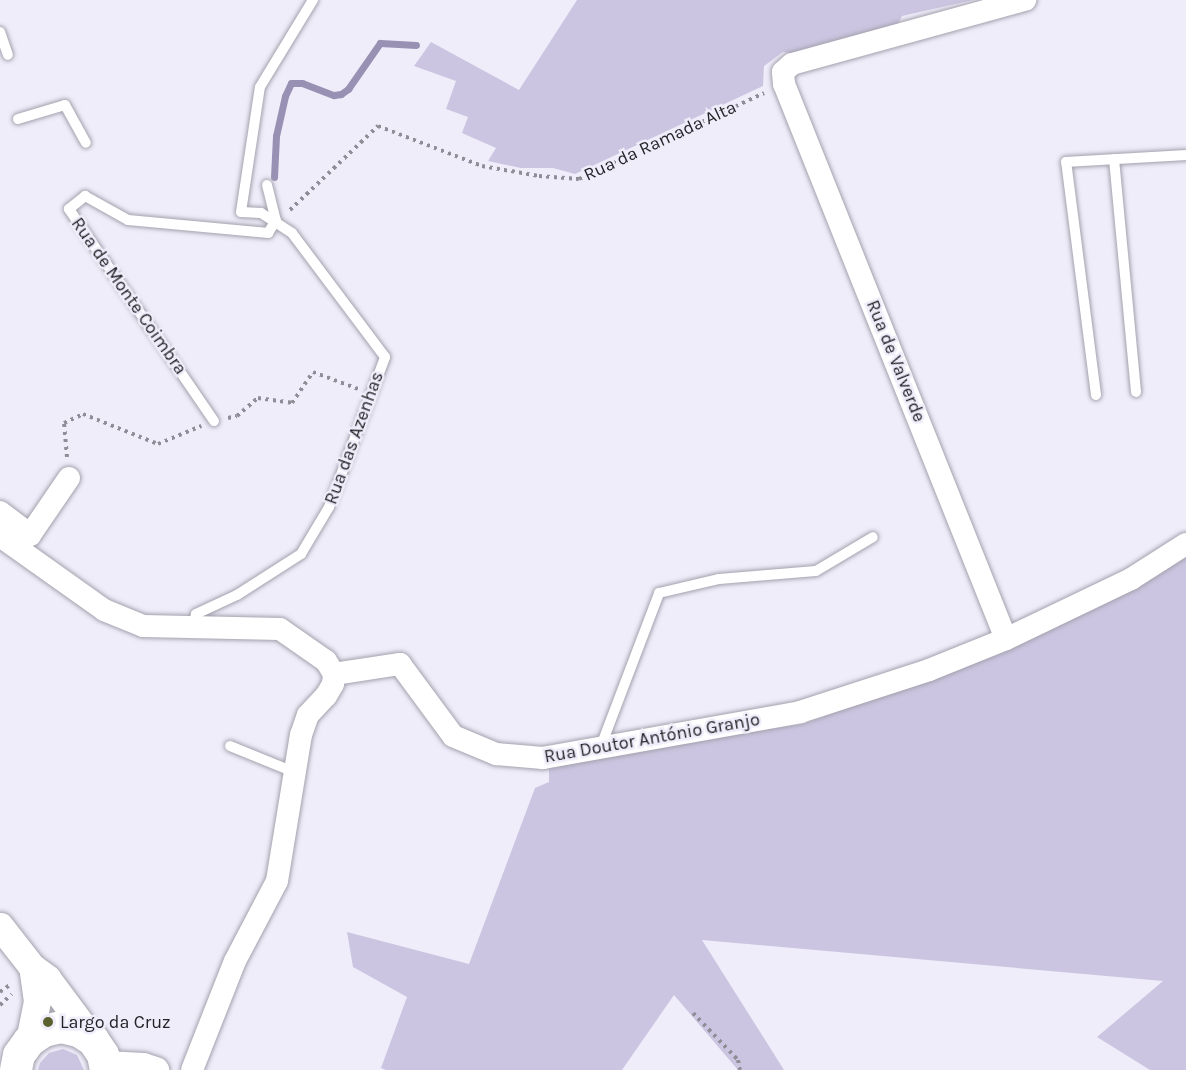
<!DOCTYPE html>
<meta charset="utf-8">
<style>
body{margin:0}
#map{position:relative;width:1186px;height:1070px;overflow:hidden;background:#efedfa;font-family:Karla,sans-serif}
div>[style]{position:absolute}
.green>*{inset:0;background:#cbc5e1}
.stream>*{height:7px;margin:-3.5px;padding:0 3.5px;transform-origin:3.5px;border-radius:3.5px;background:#9991b4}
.path>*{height:4px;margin-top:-2px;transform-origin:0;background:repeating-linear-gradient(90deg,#8f8e96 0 3px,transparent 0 7.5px)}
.roads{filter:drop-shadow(0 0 2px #a4a1ad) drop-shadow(0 0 2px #a4a1ad)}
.service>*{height:10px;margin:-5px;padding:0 5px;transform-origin:5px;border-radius:5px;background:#fff}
.minor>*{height:22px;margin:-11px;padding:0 11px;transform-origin:11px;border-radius:11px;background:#fff}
.tertiary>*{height:27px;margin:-13.5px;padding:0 13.5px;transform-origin:13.5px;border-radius:13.5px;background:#fff}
.secondary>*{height:32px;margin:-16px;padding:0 16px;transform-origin:16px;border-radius:16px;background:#fff}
.dots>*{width:16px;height:16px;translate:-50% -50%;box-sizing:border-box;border:3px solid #efedfa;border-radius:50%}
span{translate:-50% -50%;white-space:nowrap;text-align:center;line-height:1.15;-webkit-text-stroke:5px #efedfa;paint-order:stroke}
.street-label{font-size:18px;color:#242327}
.poi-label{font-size:18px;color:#242327}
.left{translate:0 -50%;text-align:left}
</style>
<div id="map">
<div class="green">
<i style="clip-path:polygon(577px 0,973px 0,902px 16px,897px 26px,797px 54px,783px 52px,764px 66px,763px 86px,575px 174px,553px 168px,521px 168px,488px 161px,496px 148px,462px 133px,468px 117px,446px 109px,456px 81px,414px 66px,431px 42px,519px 90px)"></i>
<i style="clip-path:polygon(1186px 554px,1186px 1070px,1150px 1070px,1097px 1037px,1163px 981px,702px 940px,784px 1070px,738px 1070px,674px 995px,622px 1070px,386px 1070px,381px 1068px,407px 997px,353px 967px,347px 932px,469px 964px,535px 788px,549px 782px,549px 769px,631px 750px,803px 724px,981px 660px)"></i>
<i style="clip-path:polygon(63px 1049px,77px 1055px,84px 1070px,38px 1070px,40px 1063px,49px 1053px)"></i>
</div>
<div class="stream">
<i style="left:274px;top:177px;width:41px;rotate:-87.2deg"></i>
<i style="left:276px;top:136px;width:41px;rotate:-77.3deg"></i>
<i style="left:285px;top:96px;width:14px;rotate:-65deg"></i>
<i style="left:291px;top:83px;width:11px"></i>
<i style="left:302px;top:83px;width:34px;rotate:21deg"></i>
<i style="left:334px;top:95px;width:7px;rotate:-8deg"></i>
<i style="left:341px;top:94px;width:9px;rotate:-36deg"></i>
<i style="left:348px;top:89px;width:56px;rotate:-55.2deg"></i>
<i style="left:380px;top:43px;width:36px;rotate:3deg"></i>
</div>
<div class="path">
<i style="left:290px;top:210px;width:122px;rotate:-43.7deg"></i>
<i style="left:378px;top:126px;width:111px;rotate:21deg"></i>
<i style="left:482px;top:166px;width:58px;rotate:10deg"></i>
<i style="left:539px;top:176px;width:40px;rotate:4.3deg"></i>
<i style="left:579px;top:179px;width:204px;rotate:-24.9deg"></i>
<i style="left:228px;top:418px;width:9px;rotate:-13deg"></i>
<i style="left:237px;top:416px;width:28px;rotate:-41deg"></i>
<i style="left:258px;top:398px;width:34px;rotate:8deg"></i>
<i style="left:292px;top:403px;width:37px;rotate:-56deg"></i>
<i style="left:313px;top:372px;width:48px;rotate:20.7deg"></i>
<i style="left:67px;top:457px;width:34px;rotate:-95deg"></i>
<i style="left:64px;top:423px;width:21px;rotate:-25deg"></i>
<i style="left:83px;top:414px;width:81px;rotate:21.8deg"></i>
<i style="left:158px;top:444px;width:47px;rotate:-22.7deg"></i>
<i style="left:0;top:992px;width:14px;rotate:-36deg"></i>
<i style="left:0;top:1005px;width:16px;rotate:-43deg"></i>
<i style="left:693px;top:1013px;width:65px;rotate:46.2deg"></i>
<i style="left:738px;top:1060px;width:10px;rotate:79deg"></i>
</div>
<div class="roads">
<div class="service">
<i style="left:0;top:32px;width:24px;rotate:71deg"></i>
<i style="left:18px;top:119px;width:49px;rotate:-16.6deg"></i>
<i style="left:65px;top:105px;width:43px;rotate:61.1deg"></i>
<i style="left:1114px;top:159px;width:234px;rotate:84.6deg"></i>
<i style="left:267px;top:185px;width:36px;rotate:76deg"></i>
<i style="left:1096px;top:395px;width:235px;rotate:-97.3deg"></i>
<i style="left:1066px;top:162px;width:120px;rotate:-3.3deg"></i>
<i style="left:214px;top:421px;width:257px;rotate:-124.4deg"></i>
<i style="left:69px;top:209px;width:21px;rotate:-39deg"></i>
<i style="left:85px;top:196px;width:49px;rotate:29.2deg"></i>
<i style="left:128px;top:220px;width:141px;rotate:5.3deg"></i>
<i style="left:268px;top:233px;width:15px;rotate:-58deg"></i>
<i style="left:193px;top:628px;width:14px;rotate:-78deg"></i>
<i style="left:196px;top:614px;width:45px;rotate:-24.9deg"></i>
<i style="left:237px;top:595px;width:76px;rotate:-32.6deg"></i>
<i style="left:301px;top:554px;width:55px;rotate:-59.2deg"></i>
<i style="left:329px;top:507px;width:160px;rotate:-69.5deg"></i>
<i style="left:385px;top:357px;width:155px;rotate:-126.9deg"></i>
<i style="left:292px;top:233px;width:37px;rotate:-147deg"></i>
<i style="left:261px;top:213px;width:20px;rotate:-177deg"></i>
<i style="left:241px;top:212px;width:126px;rotate:-81.4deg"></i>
<i style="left:260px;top:87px;width:102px;rotate:-58.7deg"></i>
<i style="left:230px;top:746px;width:71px;rotate:22.2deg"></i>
<i style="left:601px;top:746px;width:164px;rotate:-69.2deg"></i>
<i style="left:659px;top:593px;width:62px;rotate:-13.1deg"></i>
<i style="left:719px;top:579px;width:97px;rotate:-4.7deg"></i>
<i style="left:816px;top:571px;width:66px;rotate:-30.8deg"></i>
</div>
<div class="minor">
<i style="left:0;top:512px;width:38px;rotate:37deg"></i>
<i style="left:30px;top:535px;width:69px;rotate:-55.6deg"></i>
<i style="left:0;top:536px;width:128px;rotate:35.4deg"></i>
<i style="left:104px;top:610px;width:42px;rotate:22.3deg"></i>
<i style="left:143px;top:626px;width:137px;rotate:1.3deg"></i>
<i style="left:280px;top:629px;width:56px;rotate:34.8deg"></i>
<i style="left:326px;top:661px;width:15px;rotate:58deg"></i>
<i style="left:1006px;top:639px;width:598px;rotate:-111.8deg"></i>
<i style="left:784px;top:84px;width:12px;rotate:-95deg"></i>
<i style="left:783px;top:72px;width:12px;rotate:-42deg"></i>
<i style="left:792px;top:64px;width:242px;rotate:-15.4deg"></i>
<i style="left:334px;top:674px;width:67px;rotate:-8.6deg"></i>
<i style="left:400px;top:664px;width:89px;rotate:53.6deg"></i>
<i style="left:453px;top:736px;width:47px;rotate:22.7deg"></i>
<i style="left:496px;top:754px;width:47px;rotate:4.9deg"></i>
<i style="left:543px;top:758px;width:261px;rotate:-10.1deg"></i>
<i style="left:800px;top:712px;width:136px;rotate:-18deg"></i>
<i style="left:929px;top:670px;width:83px;rotate:-21.9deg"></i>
<i style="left:1006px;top:639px;width:139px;rotate:-25.6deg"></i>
<i style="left:1131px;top:579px;width:65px;rotate:-32.5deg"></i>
<i style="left:192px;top:1070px;width:117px;rotate:-68.5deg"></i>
<i style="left:235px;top:961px;width:90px;rotate:-62.3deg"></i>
<i style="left:277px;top:881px;width:148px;rotate:-80.7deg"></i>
<i style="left:301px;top:735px;width:21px;rotate:-71deg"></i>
<i style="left:308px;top:715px;width:26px;rotate:-47deg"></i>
<i style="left:326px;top:696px;width:14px;rotate:-60deg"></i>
<i style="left:333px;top:684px;width:10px;rotate:-84deg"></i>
</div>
<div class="tertiary">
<i style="left:0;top:926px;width:52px;rotate:52deg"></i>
<i style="left:32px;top:967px;width:19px;rotate:36deg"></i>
<i style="left:47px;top:978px;width:77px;rotate:53.4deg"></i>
<i style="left:29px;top:1041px;width:41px;rotate:-78.7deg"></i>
<i style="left:37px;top:1001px;width:34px;rotate:-98deg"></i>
<i style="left:105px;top:1064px;width:38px;rotate:3deg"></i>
<i style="left:143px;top:1066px;width:13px;rotate:18deg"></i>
</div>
<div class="secondary">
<i style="left:16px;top:1070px;width:15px;rotate:-79deg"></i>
<i style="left:19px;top:1055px;width:17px;rotate:-54deg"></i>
<i style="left:29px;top:1041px;width:18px;rotate:-34deg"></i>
<i style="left:44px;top:1031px;width:17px;rotate:-13deg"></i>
<i style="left:61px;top:1027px;width:18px;rotate:13deg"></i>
<i style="left:79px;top:1031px;width:17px;rotate:33deg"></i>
<i style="left:93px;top:1040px;width:18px;rotate:56deg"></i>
<i style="left:103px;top:1055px;width:15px;rotate:79deg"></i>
</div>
</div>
<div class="dots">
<i style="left:48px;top:1022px;background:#5a602e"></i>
</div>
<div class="street-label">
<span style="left:660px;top:141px;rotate:-25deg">Rua da Ramada Alta</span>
<span style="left:129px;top:296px;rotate:55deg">Rua de Monte Coimbra</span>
<span style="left:896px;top:361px;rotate:68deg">Rua de Valverde</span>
<span style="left:354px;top:438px;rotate:-70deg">Rua das Azenhas</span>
<span style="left:652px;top:738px;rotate:-10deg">Rua Doutor António Granjo</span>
</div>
<div class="poi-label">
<span class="left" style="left:60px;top:1022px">Largo da Cruz</span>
</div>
</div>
